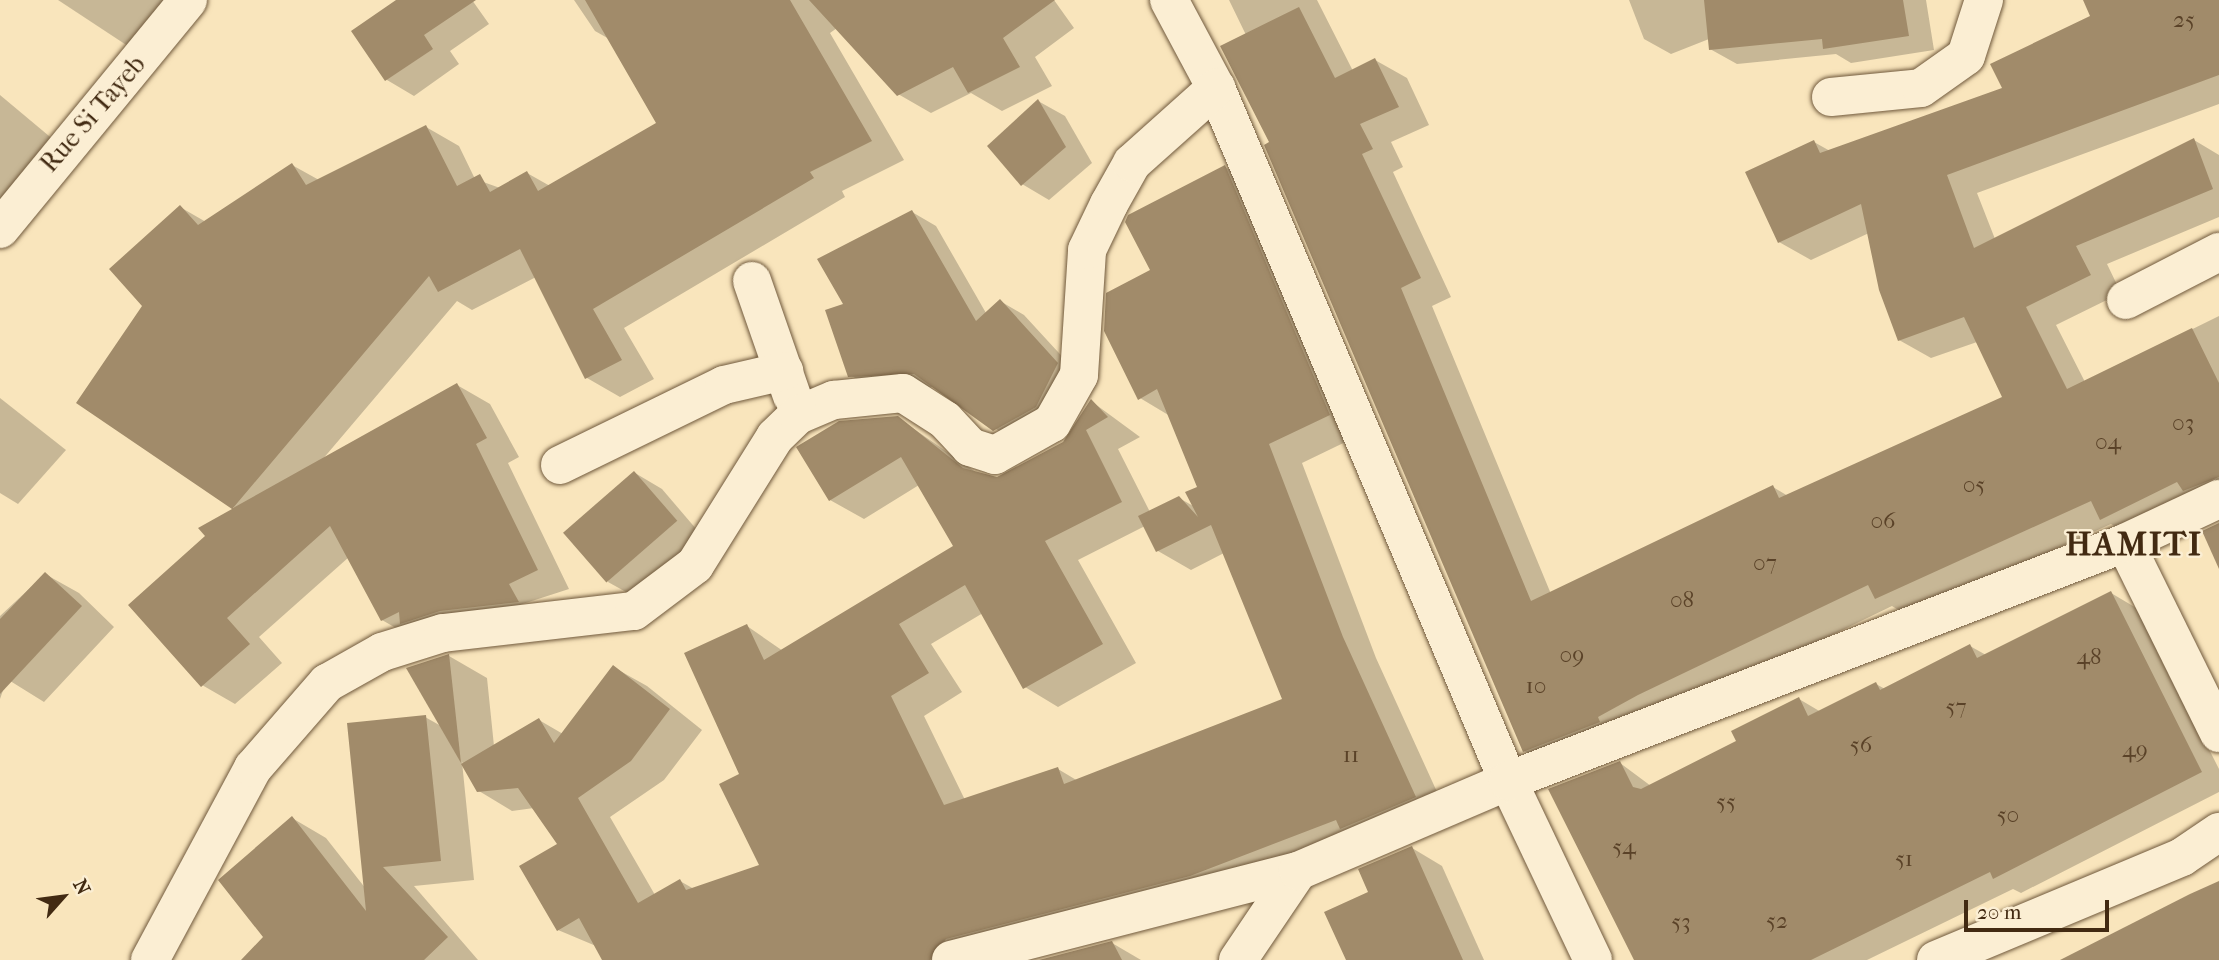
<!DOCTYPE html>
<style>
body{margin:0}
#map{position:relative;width:2219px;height:960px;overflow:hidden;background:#f9e5bc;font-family:"IM FELL French Canon",serif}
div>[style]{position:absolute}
.shadow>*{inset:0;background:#0003}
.building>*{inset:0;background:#a18b6a;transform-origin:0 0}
.roads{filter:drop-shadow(0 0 2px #70593c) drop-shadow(0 0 2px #70593c)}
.minor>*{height:38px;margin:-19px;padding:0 19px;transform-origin:19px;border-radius:19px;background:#fbeed3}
.secondary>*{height:38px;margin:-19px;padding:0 19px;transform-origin:19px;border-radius:19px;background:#fbeed3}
span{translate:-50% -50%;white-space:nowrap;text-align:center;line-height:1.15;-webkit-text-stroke:5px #fbeed3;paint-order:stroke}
.number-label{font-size:23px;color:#5a4228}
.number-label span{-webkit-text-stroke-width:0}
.street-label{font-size:26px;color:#422a12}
.district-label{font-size:33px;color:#422a12;font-weight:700;letter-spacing:2px}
.north{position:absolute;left:28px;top:862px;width:70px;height:70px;-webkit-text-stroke:5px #fbeed3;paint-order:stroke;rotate:62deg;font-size:19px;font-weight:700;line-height:28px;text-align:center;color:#422a12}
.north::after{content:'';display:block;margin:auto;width:24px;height:32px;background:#422a12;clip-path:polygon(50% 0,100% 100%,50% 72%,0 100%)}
.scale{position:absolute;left:1964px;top:900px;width:145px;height:32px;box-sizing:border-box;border:4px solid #422a12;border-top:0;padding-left:9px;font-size:21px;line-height:24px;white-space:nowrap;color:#422a12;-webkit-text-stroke:5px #fbeed3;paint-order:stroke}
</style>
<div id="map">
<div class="shadow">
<i style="clip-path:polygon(58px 0,183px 0,143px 56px)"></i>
<i style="clip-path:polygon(399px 0,472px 0,489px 24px,450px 51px,459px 64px,414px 96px,387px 80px,354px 31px)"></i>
<i style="clip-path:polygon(574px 0,1054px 0,1074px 28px,1035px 57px,1052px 86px,1002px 111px,971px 93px,931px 113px,898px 94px,837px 28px,830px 33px,904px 160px,842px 191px,845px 197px,624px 328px,654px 379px,620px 397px,587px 378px,536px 277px,472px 310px,457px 301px,322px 460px,457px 385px,490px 404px,519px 457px,508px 463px,569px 589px,415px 639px,382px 620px,349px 557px,259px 637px,282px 663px,235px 704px,202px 685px,236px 509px,79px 402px,144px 306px,180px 207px,206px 222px,292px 165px,319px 180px,426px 127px,459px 146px,475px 179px,500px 188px,527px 173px,550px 186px,658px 123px,611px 40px,595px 31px)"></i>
<i style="clip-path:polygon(1229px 0,1317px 0,1353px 71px,1375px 60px,1407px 78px,1429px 125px,1391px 142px,1403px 167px,1393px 172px,1451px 297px,1432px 306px,1551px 594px,1773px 487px,1788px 496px,2004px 398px,1977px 342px,1931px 358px,1899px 340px,1869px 233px,1811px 260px,1779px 242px,1814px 142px,1830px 151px,2005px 89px,2093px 17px,2084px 0,2219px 0,2219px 104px,1977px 193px,1995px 239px,2194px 140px,2219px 155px,2219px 217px,2107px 264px,2121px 293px,2056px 325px,2085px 382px,2219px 316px,2219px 508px,2133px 537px,2111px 524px,1908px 616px,1892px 606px,1556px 769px,1524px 751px,1271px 143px,1246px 35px)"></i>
<i style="clip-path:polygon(1629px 0,1926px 0,1934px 50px,1851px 63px,1836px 54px,1737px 64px,1710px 49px,1709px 39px,1671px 54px,1644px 39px)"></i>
<i style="clip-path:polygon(0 95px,61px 146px,0 220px)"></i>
<i style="clip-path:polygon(1038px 101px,1065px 116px,1092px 163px,1049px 200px,1022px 184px)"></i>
<i style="clip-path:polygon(evenodd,1225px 167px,1258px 186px,1362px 434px,1302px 463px,1376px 658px,1448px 816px,979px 960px,604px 960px,596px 946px,558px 930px,560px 845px,534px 808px,512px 811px,479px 791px,462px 762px,474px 880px,414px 886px,478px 960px,244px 960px,265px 937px,292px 818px,326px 838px,366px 889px,425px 717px,441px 726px,449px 656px,487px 678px,494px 746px,539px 720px,563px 734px,613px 667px,647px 686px,702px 730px,664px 780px,610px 817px,655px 895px,680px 881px,694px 889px,761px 866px,742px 775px,747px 626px,783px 651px,955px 547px,919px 485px,864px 519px,830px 500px,897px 417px,977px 473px,997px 479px,1065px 443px,1091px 401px,1140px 437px,1118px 449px,1150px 512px,1179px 498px,1195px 507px,1199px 487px,1170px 416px,1140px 398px,1152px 271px,1225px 167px,1145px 526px,1158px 551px,1191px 570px,1224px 553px,1284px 700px,1078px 781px,1058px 769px,965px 800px,924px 716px,962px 692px,931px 644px,983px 613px,1025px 687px,1058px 707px,1136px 663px,1078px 560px,1145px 526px)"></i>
<i style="clip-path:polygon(912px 212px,936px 226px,986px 313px,1000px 301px,1024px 315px,1081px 377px,1018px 444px,935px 387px,874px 389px,850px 375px,846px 305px)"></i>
<i style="clip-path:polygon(0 398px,66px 450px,18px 504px,0 493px)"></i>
<i style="clip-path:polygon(635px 473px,662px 489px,703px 537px,635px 597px,608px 582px)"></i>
<i style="clip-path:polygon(45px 574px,79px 593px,114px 627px,44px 702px,7px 679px,0 699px,0 616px)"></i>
<i style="clip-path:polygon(2111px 593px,2138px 609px,2219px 769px,2219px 792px,2021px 893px,2013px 889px,1867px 960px,1634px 960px,1620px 763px,1651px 786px,1738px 742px,1799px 699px,1821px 712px,1876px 684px,1885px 689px,1970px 646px,1986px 655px)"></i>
<i style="clip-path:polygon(1412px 848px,1442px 866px,1484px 960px,1347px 960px,1371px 893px)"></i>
<i style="clip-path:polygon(1112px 943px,1141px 960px,1046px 960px)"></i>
</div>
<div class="building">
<i style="clip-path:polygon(396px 0,476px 0,424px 35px,433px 49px,385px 81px,351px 31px)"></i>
<i style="clip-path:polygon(585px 0,790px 0,872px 141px,810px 172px,814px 178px,593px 309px,622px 360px,585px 379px,520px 249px,438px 292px,429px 276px,233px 508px,457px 383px,487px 438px,476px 444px,538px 570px,509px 584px,519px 602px,440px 611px,400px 624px,399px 612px,381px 621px,330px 526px,227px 618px,250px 644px,201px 687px,128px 605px,205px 536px,198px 528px,232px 509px,76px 403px,142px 306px,109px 269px,180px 205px,198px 225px,292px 163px,306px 185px,426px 125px,457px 186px,480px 174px,490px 192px,527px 171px,538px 191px,656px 123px)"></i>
<i style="clip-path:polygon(809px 0,1055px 0,1003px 38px,1020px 67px,968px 93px,953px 67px,897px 96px)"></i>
<i style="clip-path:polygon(1704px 0,1903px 0,1909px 36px,1823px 49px,1822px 39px,1709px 50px)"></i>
<i style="clip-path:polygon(2083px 0,2219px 0,2219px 75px,1947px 175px,1974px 248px,2194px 138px,2213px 189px,2076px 246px,2091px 275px,2026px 307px,2067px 389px,2192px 328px,2219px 383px,2219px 477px,2183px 491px,2177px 482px,2100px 520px,2091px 501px,1875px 599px,1868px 585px,1638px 695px,1598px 717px,1600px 722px,1523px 752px,1264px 145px,1269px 142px,1220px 46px,1299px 7px,1335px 78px,1375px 58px,1399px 107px,1360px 124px,1373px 149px,1362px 154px,1421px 278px,1401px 288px,1531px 601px,1773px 485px,1779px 498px,2002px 397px,1964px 317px,1898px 341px,1879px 290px,1861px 204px,1778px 243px,1745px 172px,1814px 140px,1820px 153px,2002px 88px,1990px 64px,2090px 16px)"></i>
<i style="clip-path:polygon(1038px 99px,1066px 147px,1021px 186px,987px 146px)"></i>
<i style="clip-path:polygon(1225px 165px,1330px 415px,1269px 444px,1343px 637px,1416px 797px,1340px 829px,1336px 820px,1190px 876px,946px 939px,930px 960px,602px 960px,579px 918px,557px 931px,519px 866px,557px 844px,518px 788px,477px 792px,461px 764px,539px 718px,554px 743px,613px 665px,670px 709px,631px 761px,578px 798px,638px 903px,680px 879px,686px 890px,759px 865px,719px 784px,739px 774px,684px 653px,747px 624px,764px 660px,953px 546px,901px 457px,829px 501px,796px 447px,839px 421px,898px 416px,963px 468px,997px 477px,1063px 442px,1091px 399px,1108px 417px,1086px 430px,1122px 502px,1045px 541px,1103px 644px,1023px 689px,965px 585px,899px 624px,929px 673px,891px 696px,944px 805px,1058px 767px,1064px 784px,1282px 699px,1211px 525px,1156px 552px,1138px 516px,1179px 496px,1198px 517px,1185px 492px,1197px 487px,1157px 389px,1138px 400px,1104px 331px,1106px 293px,1150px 270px,1125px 222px,1128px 215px)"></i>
<i style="clip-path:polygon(912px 210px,976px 321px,1000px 299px,1058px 363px,1036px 407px,993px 431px,914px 374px,848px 377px,825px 310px,843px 304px,817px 259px)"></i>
<i style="left:634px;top:471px;width:66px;height:94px;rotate:49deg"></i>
<i style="clip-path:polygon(2219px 523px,2219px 569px,2202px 531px)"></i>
<i style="clip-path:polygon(45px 572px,82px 606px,0 694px,0 619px)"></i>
<i style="clip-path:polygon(2111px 591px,2202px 772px,1993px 879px,1990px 872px,1811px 960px,1634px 960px,1548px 789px,1620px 761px,1633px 787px,1641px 789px,1736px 741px,1731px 731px,1799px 697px,1808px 716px,1876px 682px,1880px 690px,1970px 644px,1977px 658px)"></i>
<i style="clip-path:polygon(449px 654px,461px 763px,406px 668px)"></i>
<i style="clip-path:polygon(426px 715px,441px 861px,383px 867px,448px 937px,424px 960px,241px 960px,263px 937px,218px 880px,292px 816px,366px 911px,347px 723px)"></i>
<i style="clip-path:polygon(1412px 846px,1463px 960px,1346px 960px,1324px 912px,1368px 892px,1358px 869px)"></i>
<i style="clip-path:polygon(2219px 881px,2219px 960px,2060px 960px,2190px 894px)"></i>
<i style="clip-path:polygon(1112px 941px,1122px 960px,1039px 960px)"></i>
</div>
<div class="roads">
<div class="minor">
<i style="left:1169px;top:0;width:100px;rotate:61.9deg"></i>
<i style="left:1216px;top:88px;width:752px;rotate:67.15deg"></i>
<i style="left:1508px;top:781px;width:198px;rotate:64.6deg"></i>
<i style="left:1831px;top:97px;width:90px;rotate:-5.7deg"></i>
<i style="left:1921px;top:88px;width:55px;rotate:-35.4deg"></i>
<i style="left:1966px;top:56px;width:59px;rotate:-72.2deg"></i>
<i style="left:752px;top:281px;width:122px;rotate:70.8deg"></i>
<i style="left:2126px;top:300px;width:105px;rotate:-27.3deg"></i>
<i style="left:560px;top:465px;width:182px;rotate:-26deg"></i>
<i style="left:724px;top:385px;width:62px;rotate:-13.1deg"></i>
<i style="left:2125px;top:543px;width:212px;rotate:63.7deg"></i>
<i style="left:150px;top:960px;width:218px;rotate:-61.8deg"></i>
<i style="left:253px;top:768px;width:113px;rotate:-49deg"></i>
<i style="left:327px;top:683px;width:63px;rotate:-29.4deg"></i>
<i style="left:382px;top:652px;width:64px;rotate:-17.3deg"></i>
<i style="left:443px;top:633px;width:192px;rotate:-6.6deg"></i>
<i style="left:634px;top:611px;width:76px;rotate:-37deg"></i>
<i style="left:695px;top:565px;width:151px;rotate:-58deg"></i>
<i style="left:775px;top:437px;width:32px;rotate:-44deg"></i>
<i style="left:798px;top:415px;width:39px;rotate:-23deg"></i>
<i style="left:834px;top:400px;width:69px;rotate:-5.8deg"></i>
<i style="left:903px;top:393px;width:50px;rotate:32.7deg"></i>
<i style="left:945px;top:420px;width:37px;rotate:47deg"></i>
<i style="left:970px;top:447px;width:26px;rotate:18deg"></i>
<i style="left:995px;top:455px;width:65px;rotate:-29.3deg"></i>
<i style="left:1052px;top:423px;width:55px;rotate:-60.6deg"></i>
<i style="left:1079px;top:375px;width:125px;rotate:-86.3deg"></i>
<i style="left:1087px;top:250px;width:51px;rotate:-64.4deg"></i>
<i style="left:1109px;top:204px;width:47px;rotate:-60.7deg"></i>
<i style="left:1132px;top:163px;width:113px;rotate:-41.8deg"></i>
<i style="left:951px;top:960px;width:358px;rotate:-14.4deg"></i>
<i style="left:1238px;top:960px;width:107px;rotate:-56deg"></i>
<i style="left:1298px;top:871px;width:228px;rotate:-23.2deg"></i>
<i style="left:1508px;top:781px;width:661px;rotate:-21.09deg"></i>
<i style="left:2125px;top:543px;width:104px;rotate:-25.1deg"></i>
<i style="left:1936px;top:960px;width:267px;rotate:-22.7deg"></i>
<i style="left:2182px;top:857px;width:45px;rotate:-34deg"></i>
</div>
<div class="secondary">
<i style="left:0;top:229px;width:296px;rotate:-50.6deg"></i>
</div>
</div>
<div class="number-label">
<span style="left:2184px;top:20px">25</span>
<span style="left:2183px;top:423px">03</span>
<span style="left:2108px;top:442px">04</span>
<span style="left:1974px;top:485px">05</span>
<span style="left:1883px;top:521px">06</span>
<span style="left:1765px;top:563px">07</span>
<span style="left:1682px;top:600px">08</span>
<span style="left:1572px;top:655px">09</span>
<span style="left:2089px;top:657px">48</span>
<span style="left:1536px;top:686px">10</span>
<span style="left:1956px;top:707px">57</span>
<span style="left:1861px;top:745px">56</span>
<span style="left:2135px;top:750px">49</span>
<span style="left:1351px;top:755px">11</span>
<span style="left:1726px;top:802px">55</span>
<span style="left:2008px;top:815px">50</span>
<span style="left:1624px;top:847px">54</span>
<span style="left:1904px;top:859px">51</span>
<span style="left:1777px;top:921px">52</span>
<span style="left:1681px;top:922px">53</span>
</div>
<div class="street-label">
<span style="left:93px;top:114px;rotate:-49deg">Rue Si Tayeb</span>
</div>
<div class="district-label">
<span style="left:2134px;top:545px">HAMITI</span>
</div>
<div class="north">N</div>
<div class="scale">20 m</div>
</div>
